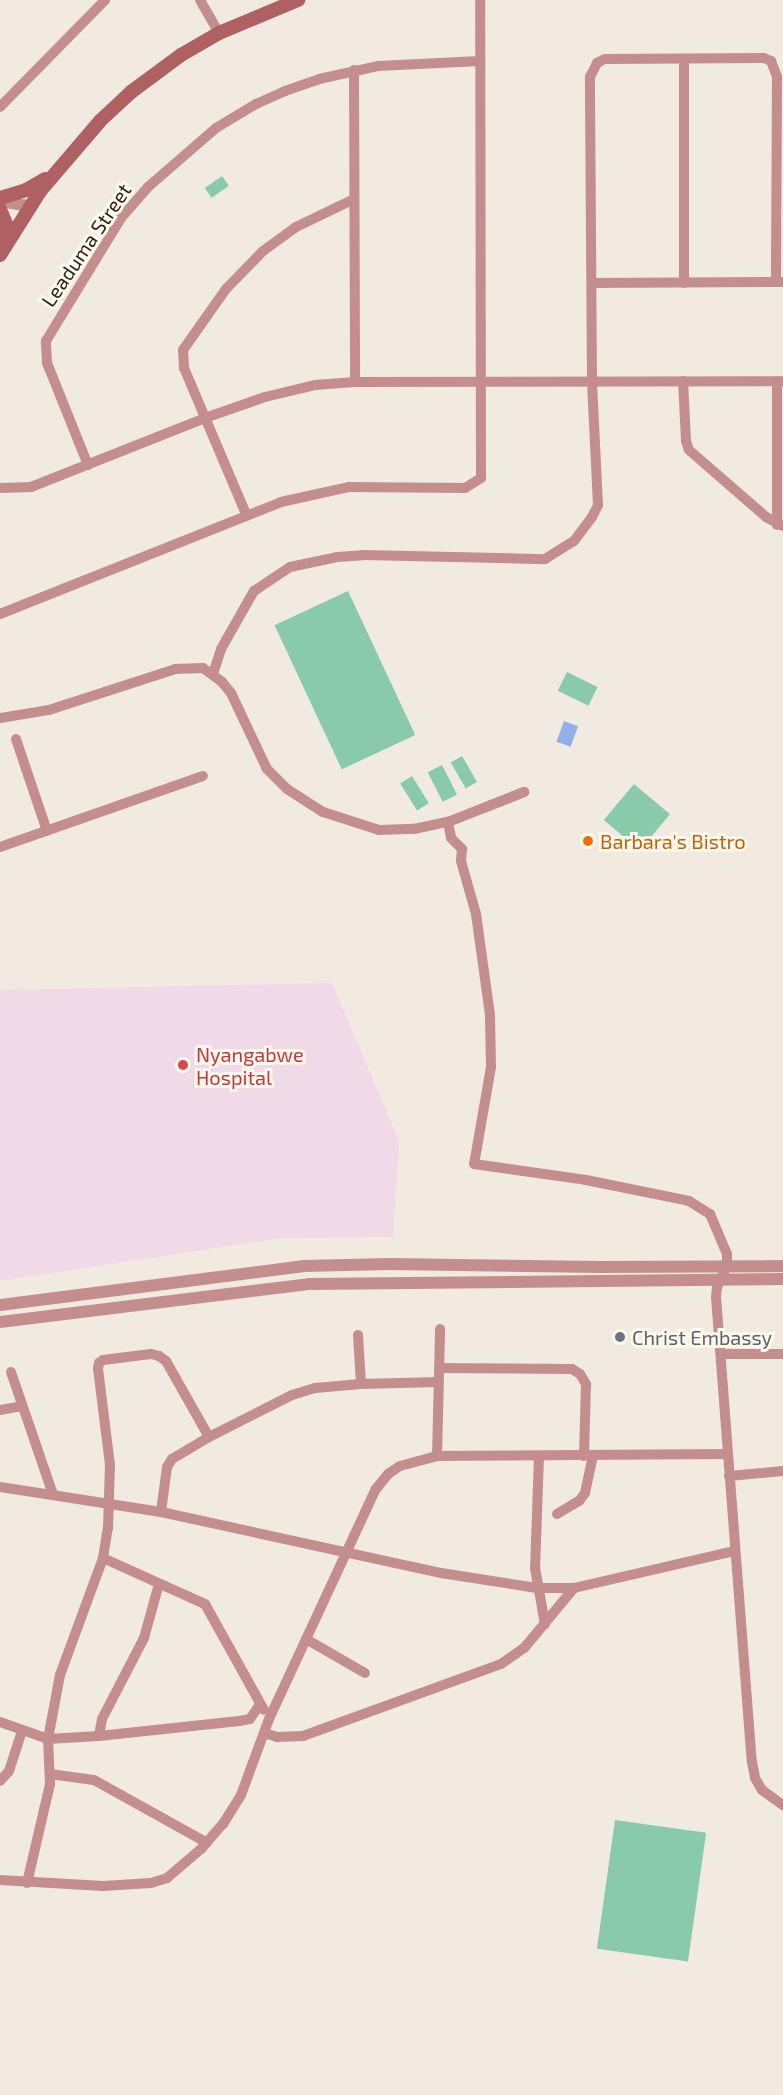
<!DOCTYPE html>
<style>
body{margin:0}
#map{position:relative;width:783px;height:2095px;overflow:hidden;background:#f0eae0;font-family:"Exo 2",sans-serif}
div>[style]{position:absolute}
.medical>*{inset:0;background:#f0dae7}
.green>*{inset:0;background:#88caaa;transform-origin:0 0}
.water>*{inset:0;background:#91b0e9;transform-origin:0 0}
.minor>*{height:10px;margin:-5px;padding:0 5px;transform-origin:5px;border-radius:5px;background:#c58e8e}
.tertiary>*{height:12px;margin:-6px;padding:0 6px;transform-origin:6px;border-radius:6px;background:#c58e8e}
.secondary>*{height:14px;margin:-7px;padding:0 7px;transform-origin:7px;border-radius:7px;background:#ae6062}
.dots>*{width:16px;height:16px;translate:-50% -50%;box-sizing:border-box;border:3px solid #fef8ed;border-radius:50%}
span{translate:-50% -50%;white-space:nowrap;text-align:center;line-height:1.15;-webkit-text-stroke:6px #fef8ed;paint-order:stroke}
.street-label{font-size:20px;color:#25231f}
.food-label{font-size:20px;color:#c56008}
.left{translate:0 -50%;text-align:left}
.health-label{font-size:20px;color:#be3a42}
.worship-label{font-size:20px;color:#5b616d}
</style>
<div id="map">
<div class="medical">
<i style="clip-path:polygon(332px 983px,399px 1141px,393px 1237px,281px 1238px,0 1281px,0 990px)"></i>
</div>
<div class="green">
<i style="left:222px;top:176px;width:12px;height:21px;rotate:55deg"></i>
<i style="left:348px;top:591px;width:159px;height:81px;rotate:65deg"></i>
<i style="left:567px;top:672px;width:34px;height:21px;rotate:26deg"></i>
<i style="left:462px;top:756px;width:30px;height:13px;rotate:60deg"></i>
<i style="left:442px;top:765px;width:33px;height:16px;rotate:63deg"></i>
<i style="left:412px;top:776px;width:32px;height:14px;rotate:58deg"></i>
<i style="left:634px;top:784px;width:47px;height:47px;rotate:40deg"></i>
<i style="left:615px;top:1820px;width:92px;height:130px;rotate:8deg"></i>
</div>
<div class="water">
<i style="left:564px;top:721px;width:15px;height:22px;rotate:20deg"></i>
</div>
<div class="minor">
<i style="left:200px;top:0;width:38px;rotate:60deg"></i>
<i style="left:684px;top:59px;width:224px;rotate:90deg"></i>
<i style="left:354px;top:70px;width:312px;rotate:89.8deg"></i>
<i style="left:0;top:107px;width:150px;rotate:-45.5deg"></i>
<i style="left:592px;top:283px;width:191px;rotate:-0.3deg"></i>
<i style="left:683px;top:381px;width:60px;rotate:87.1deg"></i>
<i style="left:686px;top:441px;width:9px;rotate:72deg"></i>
<i style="left:689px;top:450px;width:102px;rotate:41deg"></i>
<i style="left:766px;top:517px;width:19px;rotate:28deg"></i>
<i style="left:777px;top:381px;width:144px;rotate:90deg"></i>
<i style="left:88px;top:465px;width:110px;rotate:-111.9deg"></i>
<i style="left:47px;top:363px;width:22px;rotate:-93deg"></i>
<i style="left:46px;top:341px;width:144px;rotate:-58.6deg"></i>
<i style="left:121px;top:218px;width:41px;rotate:-48.9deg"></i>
<i style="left:148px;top:187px;width:90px;rotate:-40.9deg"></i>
<i style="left:216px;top:128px;width:47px;rotate:-31deg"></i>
<i style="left:256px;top:104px;width:32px;rotate:-24deg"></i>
<i style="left:285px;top:91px;width:36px;rotate:-19deg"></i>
<i style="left:319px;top:79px;width:60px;rotate:-12.4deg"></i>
<i style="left:378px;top:66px;width:102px;rotate:-2.8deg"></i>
<i style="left:0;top:488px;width:31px;rotate:-2deg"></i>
<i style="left:31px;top:487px;width:187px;rotate:-21.6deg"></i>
<i style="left:205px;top:418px;width:64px;rotate:-19.3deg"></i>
<i style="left:265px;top:397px;width:51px;rotate:-13.5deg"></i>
<i style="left:315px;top:385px;width:40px;rotate:-4.3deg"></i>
<i style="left:355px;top:382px;width:428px;rotate:-0.1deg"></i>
<i style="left:246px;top:514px;width:159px;rotate:-113deg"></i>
<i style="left:184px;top:368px;width:18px;rotate:-93deg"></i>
<i style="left:183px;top:350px;width:75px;rotate:-54.8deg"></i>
<i style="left:226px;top:289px;width:53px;rotate:-45.8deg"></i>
<i style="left:263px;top:251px;width:41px;rotate:-36deg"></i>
<i style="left:296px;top:227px;width:64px;rotate:-25.8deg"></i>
<i style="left:0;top:614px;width:302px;rotate:-21.7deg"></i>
<i style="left:281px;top:502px;width:70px;rotate:-12.4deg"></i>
<i style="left:349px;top:487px;width:116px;rotate:0.5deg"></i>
<i style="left:465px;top:488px;width:19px;rotate:-32deg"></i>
<i style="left:481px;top:478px;width:478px;rotate:-90.1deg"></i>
<i style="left:213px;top:674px;width:26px;rotate:-72deg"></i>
<i style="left:221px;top:649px;width:67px;rotate:-60.4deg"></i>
<i style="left:254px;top:591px;width:43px;rotate:-33.7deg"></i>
<i style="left:290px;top:567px;width:48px;rotate:-12deg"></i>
<i style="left:337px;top:557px;width:26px;rotate:-4deg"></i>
<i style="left:363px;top:555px;width:182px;rotate:1.3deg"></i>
<i style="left:545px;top:559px;width:34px;rotate:-32deg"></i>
<i style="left:574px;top:541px;width:30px;rotate:-53deg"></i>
<i style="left:592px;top:517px;width:13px;rotate:-63deg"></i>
<i style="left:598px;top:505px;width:124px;rotate:-92.8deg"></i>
<i style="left:592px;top:381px;width:304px;rotate:-90.4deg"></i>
<i style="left:590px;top:77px;width:16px;rotate:-63deg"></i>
<i style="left:597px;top:63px;width:9px;rotate:-27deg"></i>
<i style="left:605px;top:59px;width:159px;rotate:-0.4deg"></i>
<i style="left:764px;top:58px;width:8px;rotate:23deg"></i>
<i style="left:771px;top:61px;width:17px;rotate:69deg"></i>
<i style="left:777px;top:77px;width:205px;rotate:90.3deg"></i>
<i style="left:0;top:718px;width:50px;rotate:-9.3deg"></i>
<i style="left:49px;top:710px;width:133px;rotate:-18deg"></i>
<i style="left:175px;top:669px;width:28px;rotate:-2deg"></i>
<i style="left:203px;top:668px;width:24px;rotate:36deg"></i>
<i style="left:222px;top:682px;width:14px;rotate:51deg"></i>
<i style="left:231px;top:693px;width:84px;rotate:64.7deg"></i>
<i style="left:267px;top:769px;width:28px;rotate:45deg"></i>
<i style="left:287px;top:789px;width:43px;rotate:32.6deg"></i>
<i style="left:323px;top:812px;width:59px;rotate:17.8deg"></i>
<i style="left:379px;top:830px;width:35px;rotate:-2deg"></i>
<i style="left:414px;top:829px;width:35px;rotate:-12deg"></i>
<i style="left:448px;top:822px;width:82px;rotate:-21.5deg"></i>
<i style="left:524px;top:792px;width:46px;rotate:158.4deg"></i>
<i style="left:16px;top:739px;width:97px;rotate:71.4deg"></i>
<i style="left:448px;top:822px;width:16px;rotate:79deg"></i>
<i style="left:451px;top:838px;width:16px;rotate:45deg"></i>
<i style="left:462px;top:849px;width:12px;rotate:95deg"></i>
<i style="left:461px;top:861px;width:55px;rotate:74.2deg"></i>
<i style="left:476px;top:914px;width:102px;rotate:82.1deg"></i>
<i style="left:490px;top:1015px;width:52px;rotate:88.9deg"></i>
<i style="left:491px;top:1067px;width:98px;rotate:99.9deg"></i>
<i style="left:474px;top:1164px;width:113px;rotate:8.1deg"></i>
<i style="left:586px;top:1180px;width:105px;rotate:11.5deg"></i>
<i style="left:689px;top:1201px;width:25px;rotate:32deg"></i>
<i style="left:710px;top:1214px;width:43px;rotate:67deg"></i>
<i style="left:727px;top:1254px;width:11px;rotate:90deg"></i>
<i style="left:727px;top:1265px;width:24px;rotate:114deg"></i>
<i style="left:717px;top:1287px;width:10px;rotate:96deg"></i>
<i style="left:716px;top:1297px;width:466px;rotate:85.6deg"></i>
<i style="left:752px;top:1762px;width:16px;rotate:79deg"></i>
<i style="left:755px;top:1778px;width:14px;rotate:60deg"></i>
<i style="left:762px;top:1790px;width:26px;rotate:36deg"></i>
<i style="left:0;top:847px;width:215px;rotate:-19.3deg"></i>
<i style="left:358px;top:1335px;width:49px;rotate:86.5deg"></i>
<i style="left:721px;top:1354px;width:62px"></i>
<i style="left:439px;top:1368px;width:133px;rotate:0.4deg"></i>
<i style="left:572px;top:1369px;width:9px;rotate:32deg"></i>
<i style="left:580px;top:1374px;width:12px;rotate:59deg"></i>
<i style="left:586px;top:1384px;width:72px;rotate:91.6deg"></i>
<i style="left:11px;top:1372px;width:130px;rotate:71.1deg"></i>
<i style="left:0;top:1410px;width:22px;rotate:-10deg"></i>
<i style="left:437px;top:1456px;width:127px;rotate:-88.6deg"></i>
<i style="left:539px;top:1456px;width:112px;rotate:92deg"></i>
<i style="left:535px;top:1568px;width:57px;rotate:79.9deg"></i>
<i style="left:729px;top:1476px;width:54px;rotate:-5.3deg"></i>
<i style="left:0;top:1487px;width:163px;rotate:8.8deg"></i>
<i style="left:161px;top:1512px;width:287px;rotate:12.3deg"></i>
<i style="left:441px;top:1573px;width:97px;rotate:8.9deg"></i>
<i style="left:537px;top:1588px;width:37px"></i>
<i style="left:574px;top:1588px;width:164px;rotate:-13deg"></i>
<i style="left:161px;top:1512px;width:45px;rotate:-82.4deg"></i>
<i style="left:167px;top:1467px;width:9px;rotate:-58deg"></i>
<i style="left:172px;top:1459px;width:43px;rotate:-30.7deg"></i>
<i style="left:209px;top:1437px;width:93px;rotate:-26.8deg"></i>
<i style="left:292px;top:1395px;width:24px;rotate:-17deg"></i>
<i style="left:315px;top:1388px;width:46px;rotate:-5deg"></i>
<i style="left:361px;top:1384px;width:77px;rotate:-1.5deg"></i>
<i style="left:557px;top:1514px;width:26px;rotate:-31deg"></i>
<i style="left:579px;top:1501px;width:10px;rotate:-53deg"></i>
<i style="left:585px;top:1493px;width:39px;rotate:-78deg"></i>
<i style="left:103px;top:1558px;width:112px;rotate:24.3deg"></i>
<i style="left:205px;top:1604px;width:121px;rotate:60.9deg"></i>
<i style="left:306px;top:1639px;width:68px;rotate:30deg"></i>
<i style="left:0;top:1722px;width:51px;rotate:19.5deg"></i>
<i style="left:48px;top:1739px;width:51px;rotate:-3.4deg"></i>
<i style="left:99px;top:1736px;width:141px;rotate:-6.1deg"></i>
<i style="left:239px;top:1721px;width:11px;rotate:-10deg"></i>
<i style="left:250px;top:1719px;width:18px;rotate:-56deg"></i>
<i style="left:264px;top:1733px;width:14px;rotate:17deg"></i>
<i style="left:277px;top:1737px;width:26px;rotate:-2deg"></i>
<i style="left:303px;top:1736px;width:211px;rotate:-20deg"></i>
<i style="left:501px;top:1664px;width:29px;rotate:-35deg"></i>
<i style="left:525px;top:1647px;width:77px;rotate:-50.3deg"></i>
<i style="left:99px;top:1736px;width:17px;rotate:-80deg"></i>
<i style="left:102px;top:1719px;width:91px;rotate:-62.6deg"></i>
<i style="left:144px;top:1638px;width:56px;rotate:-74.5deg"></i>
<i style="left:50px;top:1774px;width:44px;rotate:7.8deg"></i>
<i style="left:94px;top:1780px;width:129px;rotate:29.1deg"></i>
<i style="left:0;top:1781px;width:13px;rotate:-48deg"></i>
<i style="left:9px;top:1771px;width:42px;rotate:-72deg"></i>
<i style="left:0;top:1880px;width:103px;rotate:3.3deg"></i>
<i style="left:103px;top:1886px;width:48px;rotate:-3.6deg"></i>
<i style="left:151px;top:1883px;width:17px;rotate:-17deg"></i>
<i style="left:167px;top:1878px;width:45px;rotate:-40.5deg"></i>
<i style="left:201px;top:1849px;width:33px;rotate:-49deg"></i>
<i style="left:223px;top:1824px;width:34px;rotate:-58deg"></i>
<i style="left:241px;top:1795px;width:81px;rotate:-69.8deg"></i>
<i style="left:269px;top:1719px;width:254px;rotate:-65.1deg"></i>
<i style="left:376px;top:1489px;width:19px;rotate:-51deg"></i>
<i style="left:388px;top:1474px;width:14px;rotate:-34deg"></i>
<i style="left:400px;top:1466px;width:38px;rotate:-15deg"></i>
<i style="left:437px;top:1456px;width:290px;rotate:-0.4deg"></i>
<i style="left:27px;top:1883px;width:102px;rotate:-76.9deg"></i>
<i style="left:50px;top:1784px;width:45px;rotate:-92.5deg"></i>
<i style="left:48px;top:1739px;width:65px;rotate:-79.4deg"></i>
<i style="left:60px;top:1675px;width:125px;rotate:-69.8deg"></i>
<i style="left:103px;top:1558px;width:30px;rotate:-81deg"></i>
<i style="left:108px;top:1528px;width:63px;rotate:-88.2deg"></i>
<i style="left:110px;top:1465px;width:97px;rotate:-97.1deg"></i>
<i style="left:98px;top:1369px;width:6px;rotate:-81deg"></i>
<i style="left:99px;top:1363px;width:5px;rotate:-37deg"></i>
<i style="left:103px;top:1360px;width:48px;rotate:-7.1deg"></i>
<i style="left:151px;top:1354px;width:8px;rotate:14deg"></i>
<i style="left:159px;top:1356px;width:9px;rotate:36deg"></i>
<i style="left:166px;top:1361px;width:87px;rotate:60.5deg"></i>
</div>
<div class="tertiary">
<i style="left:0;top:201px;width:29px;rotate:10deg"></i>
<i style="left:0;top:1305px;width:305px;rotate:-7.3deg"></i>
<i style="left:303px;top:1266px;width:86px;rotate:-1.3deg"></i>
<i style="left:389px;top:1264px;width:212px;rotate:0.8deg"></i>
<i style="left:601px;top:1267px;width:182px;rotate:-0.3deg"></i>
<i style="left:0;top:1322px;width:311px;rotate:-7deg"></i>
<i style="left:309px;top:1284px;width:474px;rotate:-0.6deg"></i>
</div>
<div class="secondary">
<i style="left:0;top:198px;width:27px;rotate:-17deg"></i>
<i style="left:26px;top:190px;width:22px;rotate:-30deg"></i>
<i style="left:0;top:209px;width:16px;rotate:68deg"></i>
<i style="left:6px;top:224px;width:19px;rotate:90deg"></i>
<i style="left:0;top:255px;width:77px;rotate:-57.8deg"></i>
<i style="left:41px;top:190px;width:92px;rotate:-49.4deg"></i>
<i style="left:101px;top:120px;width:41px;rotate:-43deg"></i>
<i style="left:131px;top:92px;width:62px;rotate:-36.5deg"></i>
<i style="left:181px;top:55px;width:44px;rotate:-30.1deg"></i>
<i style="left:219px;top:33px;width:86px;rotate:-22.7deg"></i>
</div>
<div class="dots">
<i style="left:588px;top:841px;background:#e8710a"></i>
<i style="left:183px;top:1065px;background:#e0444e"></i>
<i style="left:620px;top:1337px;background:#6b7280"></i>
</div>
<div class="street-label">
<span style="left:86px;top:245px;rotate:-56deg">Leaduma Street</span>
</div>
<div class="food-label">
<span class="left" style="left:600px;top:841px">Barbara's Bistro</span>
</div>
<div class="health-label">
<span class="left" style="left:196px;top:1066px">Nyangabwe<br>Hospital</span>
</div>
<div class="worship-label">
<span class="left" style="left:632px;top:1337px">Christ Embassy</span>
</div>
</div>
